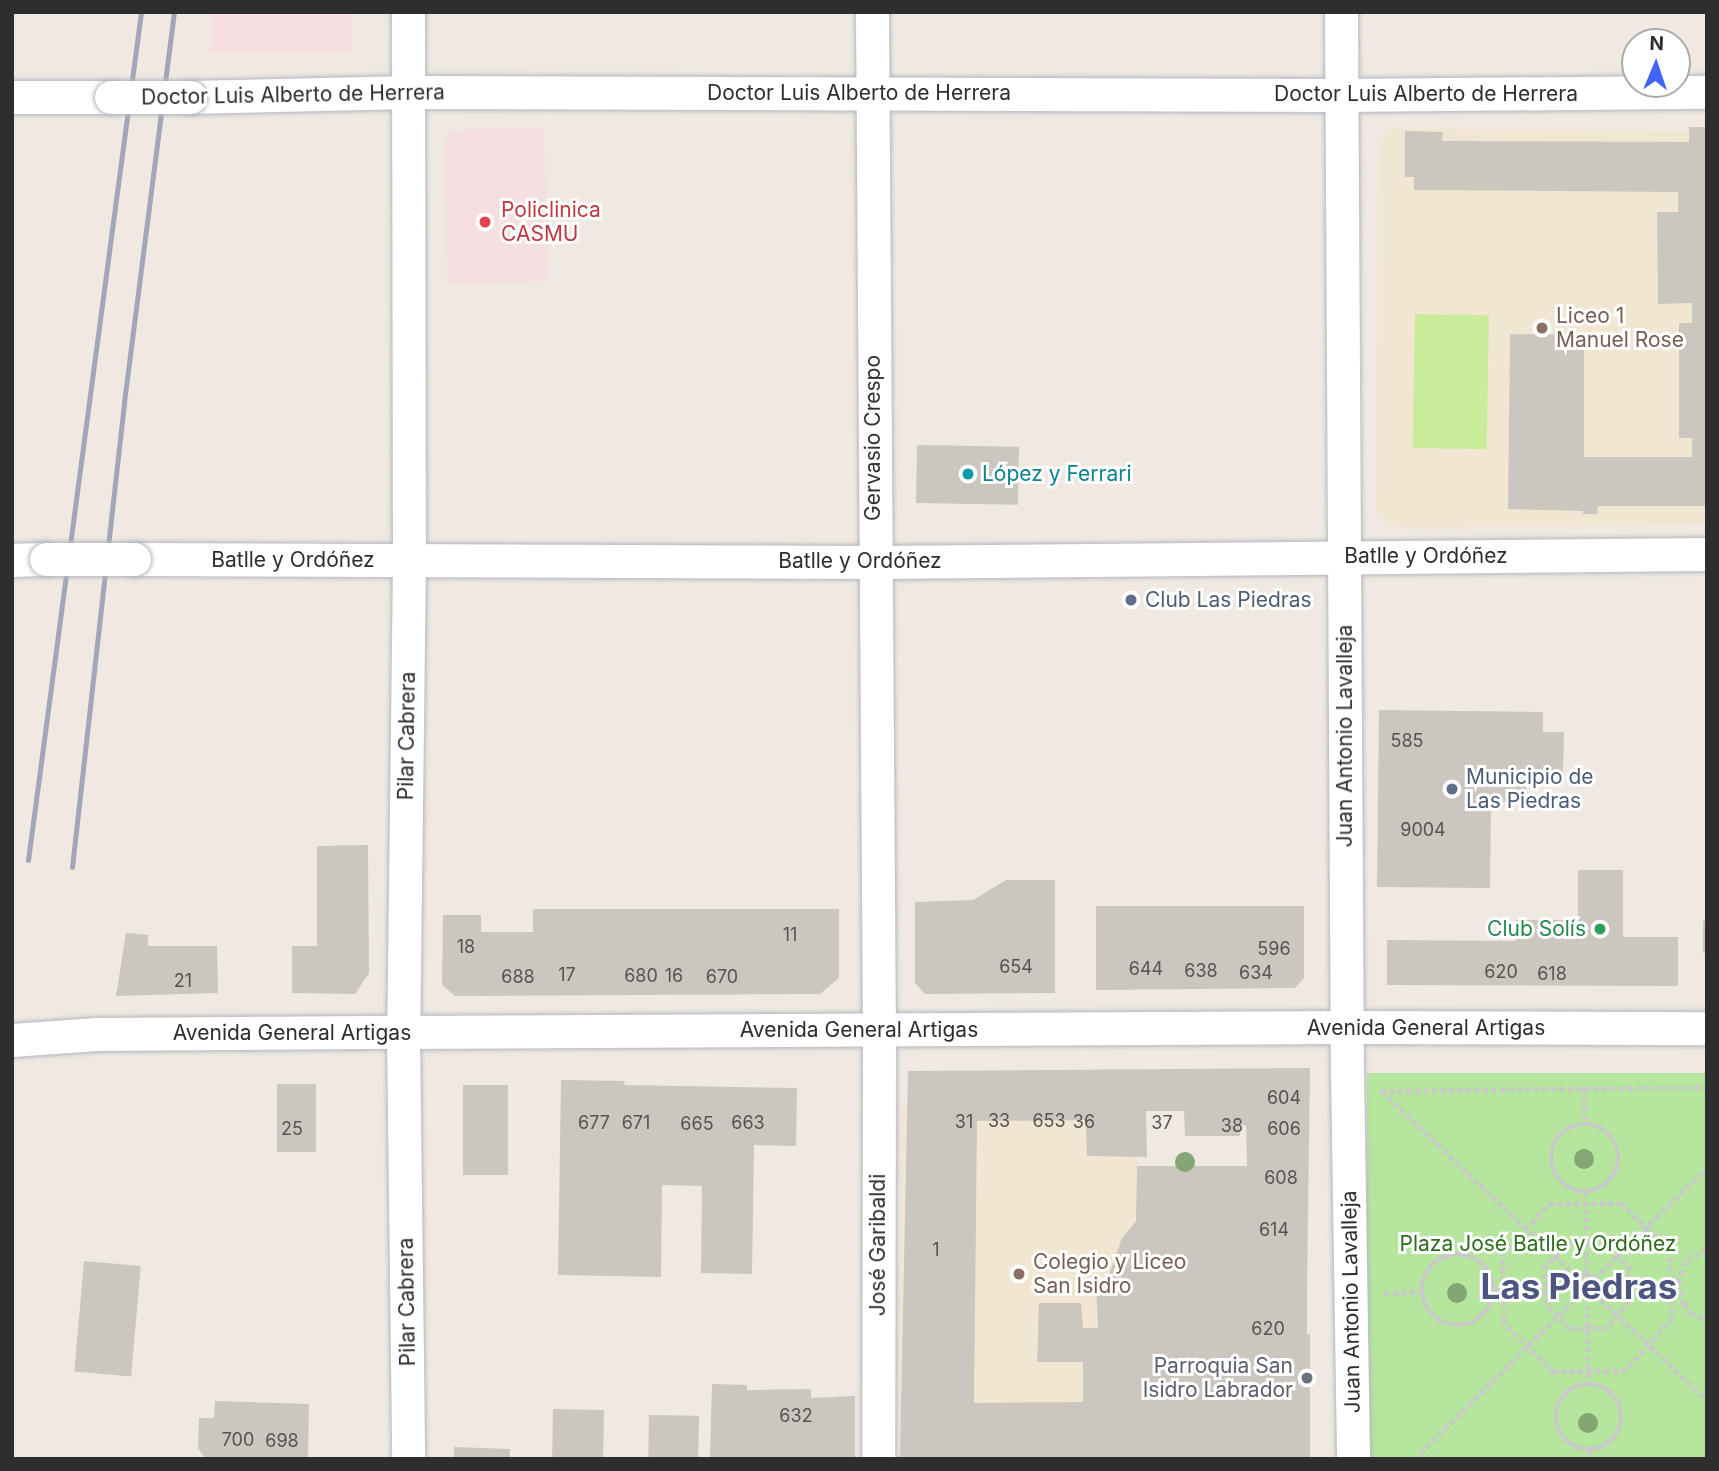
<!DOCTYPE html>
<meta charset="utf-8">
<style>
body{margin:0}
#map{position:relative;width:1719px;height:1471px;overflow:hidden;background:#efe9e1;font-family:Inter,sans-serif}
div>[style]{position:absolute}
.education>*{inset:0;background:#f0e6d1}
.medical>*{inset:0;background:#f5dfe0;transform-origin:0 0}
.green>*{inset:0;background:#b6e59e;transform-origin:0 0}
.pitch>*{inset:0;background:#c9ec9a;transform-origin:0 0}
.building>*{inset:0;background:#cbc7bf;transform-origin:0 0}
.path>*{height:4.5px;margin-top:-2.25px;transform-origin:0;background:repeating-linear-gradient(90deg,#c9c9c9 0 5px,transparent 0 8.5px)}
.path>.ring{margin:-2.25px;padding:0;box-sizing:content-box;background:none;border:4.5px solid #c9c9c9;border-radius:50%}
.roads{filter:drop-shadow(0 0 2px #b4b7c1) drop-shadow(0 0 2px #b4b7c1)}
.minor>*{height:33px;margin:-16.5px;padding:0 16.5px;transform-origin:16.5px;border-radius:16.5px;background:#fff}
.rail>*{height:5px;margin:-2.5px;padding:0 2.5px;transform-origin:2.5px;border-radius:2.5px;background:#a3a6b8}
.bridges{filter:drop-shadow(0 0 2px #b4b7c1) drop-shadow(0 0 2px #b4b7c1)}
.minor-bridge>*{height:33px;margin:-16.5px;padding:0 16.5px;transform-origin:16.5px;border-radius:16.5px;background:#fff}
.trees>*{width:20px;height:20px;margin:-10px;border-radius:50%;background:#84a574}
.dots>*{width:19px;height:19px;translate:-50% -50%;box-sizing:border-box;border:4px solid #fff;border-radius:50%}
span{translate:-50% -50%;white-space:nowrap;text-align:center;line-height:1.15;-webkit-text-stroke:6px #fff;paint-order:stroke}
.number-label{font-size:18px;color:#555452}
.number-label span{-webkit-text-stroke-width:0}
.street-label{font-size:21px;color:#2e2e2e}
.health-label{font-size:21px;color:#be3a42}
.left{translate:0 -50%;text-align:left}
.education-label{font-size:21px;color:#785e54}
.culture-label{font-size:21px;color:#0d838f}
.service-label{font-size:21px;color:#4e5e75}
.leisure-label{font-size:21px;color:#27864d}
.right{translate:-100% -50%;text-align:right}
.park-label{font-size:21px;color:#2c6e1b}
.worship-label{font-size:21px;color:#5b616d}
.town-label{font-size:35px;color:#4d5680;font-weight:700}
.frame{position:absolute;inset:0;border:14px solid #2e2e2e;pointer-events:none}
.north{position:absolute;left:1621px;top:28px;width:70px;height:70px;box-sizing:border-box;background:#fff;border:2px solid #ababab;border-radius:50%;rotate:2deg;font-size:19px;font-weight:700;line-height:28px;text-align:center;color:#2e2e2e}
.north::after{content:'';display:block;margin:auto;width:24px;height:32px;background:#4264fb;clip-path:polygon(50% 0,100% 100%,50% 72%,0 100%)}
</style>
<div id="map">
<div class="education">
<i style="clip-path:polygon(1391px 129px,1707px 131px,1707px 525px,1396px 527px,1376px 513px,1379px 143px)"></i>
<i style="clip-path:polygon(902px 1106px,1100px 1110px,1137px 1153px,1136px 1286px,1096px 1287px,1097px 1431px,1310px 1431px,1310px 1459px,900px 1459px)"></i>
</div>
<div class="medical">
<i style="left:211px;top:12px;width:141px;height:40px"></i>
<i style="clip-path:polygon(544px 128px,549px 281px,447px 284px,444px 141px,450px 130px)"></i>
</div>
<div class="green">
<i style="left:1707px;top:1073px;width:386px;height:340px;rotate:90deg"></i>
</div>
<div class="pitch">
<i style="left:1415px;top:314px;width:74px;height:134px;rotate:1deg"></i>
</div>
<div class="building">
<i style="clip-path:polygon(1689px 127px,1707px 127px,1707px 506px,1598px 506px,1597px 514px,1583px 514px,1583px 511px,1508px 509px,1510px 334px,1584px 335px,1584px 457px,1692px 457px,1692px 438px,1679px 438px,1679px 323px,1692px 323px,1692px 303px,1658px 304px,1657px 212px,1678px 212px,1678px 192px,1414px 190px,1414px 177px,1405px 177px,1405px 131px,1443px 132px,1442px 141px,1689px 142px)"></i>
<i style="left:917px;top:445px;width:102px;height:58px;rotate:1deg"></i>
<i style="clip-path:polygon(1379px 710px,1543px 712px,1543px 732px,1564px 732px,1563px 777px,1526px 776px,1526px 802px,1491px 802px,1490px 888px,1377px 887px)"></i>
<i style="clip-path:polygon(368px 845px,369px 973px,355px 994px,292px 993px,292px 946px,317px 946px,317px 846px)"></i>
<i style="clip-path:polygon(1578px 870px,1623px 870px,1623px 937px,1678px 937px,1678px 986px,1387px 985px,1387px 940px,1516px 941px,1516px 920px,1578px 920px)"></i>
<i style="clip-path:polygon(1006px 880px,1055px 880px,1055px 993px,925px 994px,915px 983px,915px 902px,973px 900px)"></i>
<i style="clip-path:polygon(1096px 906px,1304px 906px,1304px 978px,1295px 988px,1096px 990px)"></i>
<i style="clip-path:polygon(533px 909px,839px 909px,839px 978px,820px 994px,455px 996px,442px 985px,443px 915px,481px 915px,481px 932px,533px 932px)"></i>
<i style="left:1703px;top:921px;width:4px;height:32px"></i>
<i style="clip-path:polygon(126px 933px,148px 935px,148px 946px,217px 946px,218px 993px,116px 996px)"></i>
<i style="clip-path:polygon(evenodd,1310px 1068px,1307px 1291px,1307px 1334px,1310px 1334px,1310px 1459px,900px 1457px,908px 1071px,1310px 1068px,1146px 1111px,1184px 1111px,1185px 1136px,1240px 1136px,1239px 1125px,1246px 1125px,1247px 1166px,1137px 1166px,1136px 1221px,1122px 1238px,1105px 1286px,1096px 1286px,1098px 1328px,1083px 1328px,1081px 1303px,1039px 1303px,1037px 1362px,1083px 1362px,1083px 1402px,974px 1403px,977px 1121px,1086px 1120px,1087px 1156px,1147px 1157px,1146px 1111px)"></i>
<i style="clip-path:polygon(561px 1080px,625px 1081px,624px 1085px,797px 1088px,796px 1146px,754px 1145px,752px 1274px,701px 1273px,702px 1186px,662px 1185px,661px 1277px,558px 1275px)"></i>
<i style="left:316px;top:1084px;width:68px;height:39px;rotate:90deg"></i>
<i style="left:463px;top:1085px;width:45px;height:90px"></i>
<i style="left:84px;top:1261px;width:57px;height:111px;rotate:5deg"></i>
<i style="clip-path:polygon(712px 1384px,747px 1385px,747px 1390px,811px 1389px,811px 1398px,855px 1396px,855px 1459px,710px 1459px)"></i>
<i style="clip-path:polygon(215px 1401px,309px 1404px,308px 1459px,204px 1457px,198px 1448px,199px 1418px,214px 1418px)"></i>
<i style="left:553px;top:1409px;width:51px;height:50px;rotate:1deg"></i>
<i style="left:649px;top:1415px;width:50px;height:44px;rotate:1deg"></i>
<i style="clip-path:polygon(454px 1447px,510px 1449px,510px 1459px,454px 1459px)"></i>
</div>
<div class="path">
<i style="left:1584px;top:1089px;width:35px;rotate:88deg"></i>
<i style="left:1381px;top:1091px;width:326px;rotate:-0.7deg"></i>
<i style="left:1382px;top:1091px;width:272px;rotate:43.7deg"></i>
<i class="ring" style="left:1551px;top:1124px;width:63.5px;height:63.5px"></i>
<i style="left:1586px;top:1192px;width:83px;rotate:89.3deg"></i>
<i style="left:1621px;top:1203px;width:67px;rotate:43.2deg"></i>
<i style="left:1670px;top:1249px;width:69px;rotate:88.3deg"></i>
<i style="left:1672px;top:1318px;width:70px;rotate:131deg"></i>
<i style="left:1626px;top:1371px;width:73px;rotate:179.2deg"></i>
<i style="left:1553px;top:1372px;width:69px;rotate:-135.6deg"></i>
<i style="left:1504px;top:1324px;width:70px;rotate:-91.6deg"></i>
<i style="left:1502px;top:1254px;width:69px;rotate:-46.8deg"></i>
<i style="left:1549px;top:1204px;width:72px;rotate:-0.8deg"></i>
<i style="left:1567px;top:1243px;width:37px"></i>
<i style="left:1604px;top:1243px;width:34px;rotate:43deg"></i>
<i style="left:1629px;top:1266px;width:35px;rotate:90deg"></i>
<i style="left:1629px;top:1301px;width:35px;rotate:129deg"></i>
<i style="left:1607px;top:1328px;width:38px;rotate:178deg"></i>
<i style="left:1569px;top:1329px;width:34px;rotate:-133deg"></i>
<i style="left:1546px;top:1304px;width:35px;rotate:-93deg"></i>
<i style="left:1544px;top:1269px;width:35px;rotate:-49deg"></i>
<i style="left:1707px;top:1249px;width:26px;rotate:149deg"></i>
<i style="left:1685px;top:1262px;width:23px;rotate:108deg"></i>
<i style="left:1678px;top:1284px;width:21px;rotate:73deg"></i>
<i style="left:1684px;top:1304px;width:11px;rotate:52deg"></i>
<i style="left:1691px;top:1313px;width:18px;rotate:27deg"></i>
<i class="ring" style="left:1422px;top:1254px;width:67.5px;height:67.5px"></i>
<i class="ring" style="left:1576px;top:1275px;width:17.5px;height:17.5px"></i>
<i style="left:1595px;top:1278px;width:158px;rotate:-44.7deg"></i>
<i style="left:1598px;top:1286px;width:80px;rotate:-1.4deg"></i>
<i style="left:1495px;top:1289px;width:82px;rotate:-1.4deg"></i>
<i style="left:1384px;top:1293px;width:38px;rotate:-2deg"></i>
<i style="left:1595px;top:1294px;width:154px;rotate:43.4deg"></i>
<i style="left:1587px;top:1296px;width:89px;rotate:88.7deg"></i>
<i class="ring" style="left:1556px;top:1384px;width:61.5px;height:61.5px"></i>
<i style="left:1590px;top:1450px;width:9px;rotate:90deg"></i>
<i style="left:1414px;top:1459px;width:234px;rotate:-44.8deg"></i>
</div>
<div class="roads">
<div class="minor">
<i style="left:408px;top:12px;width:549px;rotate:89.9deg"></i>
<i style="left:409px;top:561px;width:471px;rotate:90.7deg"></i>
<i style="left:403px;top:1032px;width:427px;rotate:89.3deg"></i>
<i style="left:872px;top:12px;width:1019px;rotate:89.61deg"></i>
<i style="left:879px;top:1031px;width:428px;rotate:90.1deg"></i>
<i style="left:1341px;top:12px;width:1060px;rotate:89.68deg"></i>
<i style="left:1347px;top:1072px;width:387px;rotate:89.1deg"></i>
<i style="left:12px;top:97px;width:99px"></i>
<i style="left:190px;top:97px;width:219px;rotate:-1.3deg"></i>
<i style="left:409px;top:92px;width:931px;rotate:0.18deg"></i>
<i style="left:1340px;top:95px;width:367px;rotate:-0.5deg"></i>
<i style="left:134px;top:559px;width:740px;rotate:0.23deg"></i>
<i style="left:874px;top:562px;width:833px;rotate:-0.55deg"></i>
<i style="left:12px;top:560px;width:34px;rotate:-2deg"></i>
<i style="left:12px;top:1040px;width:85px;rotate:-4deg"></i>
<i style="left:97px;top:1034px;width:306px;rotate:-0.4deg"></i>
<i style="left:403px;top:1032px;width:944px;rotate:-0.3deg"></i>
<i style="left:1347px;top:1027px;width:360px;rotate:0.2deg"></i>
</div>
</div>
<div class="rail">
<i style="left:28px;top:860px;width:855px;rotate:-82.41deg"></i>
<i style="left:72px;top:867px;width:468px;rotate:-83.6deg"></i>
<i style="left:124px;top:402px;width:393px;rotate:-82.7deg"></i>
</div>
<div class="bridges">
<div class="minor-bridge">
<i style="left:111px;top:97px;width:79px"></i>
<i style="left:46px;top:559px;width:88px"></i>
</div>
</div>
<div class="trees">
<i style="left:1584px;top:1159px"></i>
<i style="left:1185px;top:1162px"></i>
<i style="left:1457px;top:1293px"></i>
<i style="left:1588px;top:1423px"></i>
</div>
<div class="dots">
<i style="left:485px;top:222px;background:#e0444e"></i>
<i style="left:1542px;top:328px;background:#8d6e63"></i>
<i style="left:968px;top:474px;background:#0f9aa8"></i>
<i style="left:1131px;top:600px;background:#5c6f8a"></i>
<i style="left:1452px;top:789px;background:#5c6f8a"></i>
<i style="left:1600px;top:929px;background:#2e9e5b"></i>
<i style="left:1019px;top:1274px;background:#8d6e63"></i>
<i style="left:1307px;top:1378px;background:#6b7280"></i>
</div>
<div class="number-label">
<span style="left:1407px;top:741px">585</span>
<span style="left:1423px;top:830px">9004</span>
<span style="left:790px;top:935px">11</span>
<span style="left:466px;top:947px">18</span>
<span style="left:1274px;top:949px">596</span>
<span style="left:1016px;top:967px">654</span>
<span style="left:1146px;top:969px">644</span>
<span style="left:1201px;top:971px">638</span>
<span style="left:1501px;top:972px">620</span>
<span style="left:1256px;top:973px">634</span>
<span style="left:1552px;top:974px">618</span>
<span style="left:567px;top:975px">17</span>
<span style="left:641px;top:976px">680</span>
<span style="left:674px;top:976px">16</span>
<span style="left:518px;top:977px">688</span>
<span style="left:722px;top:977px">670</span>
<span style="left:183px;top:981px">21</span>
<span style="left:1284px;top:1098px">604</span>
<span style="left:999px;top:1121px">33</span>
<span style="left:1049px;top:1121px">653</span>
<span style="left:964px;top:1122px">31</span>
<span style="left:1084px;top:1122px">36</span>
<span style="left:594px;top:1123px">677</span>
<span style="left:636px;top:1123px">671</span>
<span style="left:748px;top:1123px">663</span>
<span style="left:1162px;top:1123px">37</span>
<span style="left:697px;top:1124px">665</span>
<span style="left:1232px;top:1126px">38</span>
<span style="left:292px;top:1129px">25</span>
<span style="left:1284px;top:1129px">606</span>
<span style="left:1281px;top:1178px">608</span>
<span style="left:1274px;top:1230px">614</span>
<span style="left:936px;top:1250px">1</span>
<span style="left:1268px;top:1329px">620</span>
<span style="left:796px;top:1416px">632</span>
<span style="left:238px;top:1440px">700</span>
<span style="left:282px;top:1441px">698</span>
</div>
<div class="street-label">
<span style="left:859px;top:93px">Doctor Luis Alberto de Herrera</span>
<span style="left:1426px;top:94px">Doctor Luis Alberto de Herrera</span>
<span style="left:293px;top:95px;rotate:-1deg">Doctor Luis Alberto de Herrera</span>
<span style="left:873px;top:438px;rotate:-90deg">Gervasio Crespo</span>
<span style="left:1426px;top:556px">Batlle y Ordóñez</span>
<span style="left:293px;top:560px">Batlle y Ordóñez</span>
<span style="left:860px;top:561px">Batlle y Ordóñez</span>
<span style="left:407px;top:736px;rotate:-89deg">Pilar Cabrera</span>
<span style="left:1345px;top:736px;rotate:-90deg">Juan Antonio Lavalleja</span>
<span style="left:1426px;top:1028px">Avenida General Artigas</span>
<span style="left:859px;top:1030px">Avenida General Artigas</span>
<span style="left:292px;top:1033px">Avenida General Artigas</span>
<span style="left:878px;top:1245px;rotate:-90deg">José Garibaldi</span>
<span style="left:407px;top:1302px;rotate:-91deg">Pilar Cabrera</span>
<span style="left:1351px;top:1302px;rotate:-91deg">Juan Antonio Lavalleja</span>
</div>
<div class="health-label">
<span class="left" style="left:501px;top:222px">Policlinica<br>CASMU</span>
</div>
<div class="education-label">
<span class="left" style="left:1556px;top:328px">Liceo 1<br>Manuel Rose</span>
<span class="left" style="left:1033px;top:1274px">Colegio y Liceo<br>San Isidro</span>
</div>
<div class="culture-label">
<span class="left" style="left:982px;top:474px">López y Ferrari</span>
</div>
<div class="service-label">
<span class="left" style="left:1145px;top:600px">Club Las Piedras</span>
<span class="left" style="left:1466px;top:789px">Municipio de<br>Las Piedras</span>
</div>
<div class="leisure-label">
<span class="right" style="left:1586px;top:929px">Club Solís</span>
</div>
<div class="park-label">
<span style="left:1538px;top:1244px">Plaza José Batlle y Ordóñez</span>
</div>
<div class="worship-label">
<span class="right" style="left:1293px;top:1378px">Parroquia San<br>Isidro Labrador</span>
</div>
<div class="town-label">
<span style="left:1579px;top:1286px">Las Piedras</span>
</div>
<div class="frame"></div>
<div class="north">N</div>
</div>
